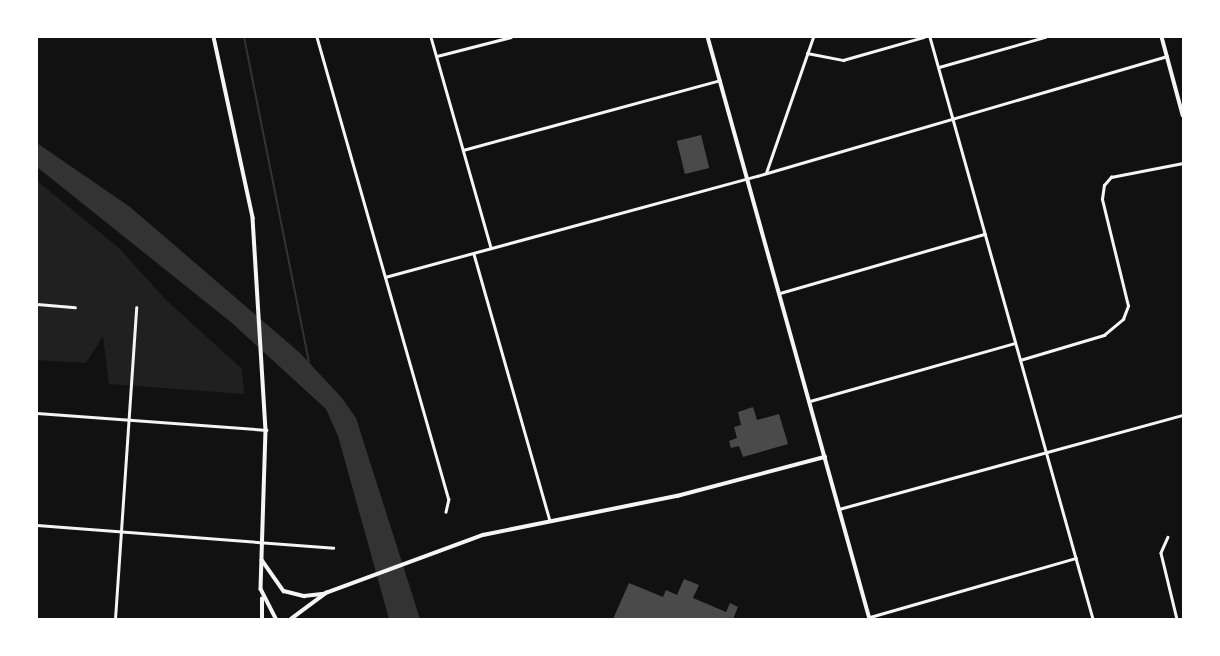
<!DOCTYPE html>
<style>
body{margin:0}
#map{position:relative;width:1220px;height:656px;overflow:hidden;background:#111;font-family:"Golos Text",sans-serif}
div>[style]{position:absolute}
.green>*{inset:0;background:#202020}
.water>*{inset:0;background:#333}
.stream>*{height:2px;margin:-1px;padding:0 1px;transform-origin:1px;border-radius:1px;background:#333}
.building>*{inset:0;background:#4a4a4a;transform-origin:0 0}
.minor>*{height:2.5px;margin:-1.25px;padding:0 1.25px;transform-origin:1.25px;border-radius:1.25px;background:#f5f5f5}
.tertiary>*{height:3.5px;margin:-1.75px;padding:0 1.75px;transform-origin:1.75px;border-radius:1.75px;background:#f5f5f5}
span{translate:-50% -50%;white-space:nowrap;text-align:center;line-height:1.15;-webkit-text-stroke:5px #fff;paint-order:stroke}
.frame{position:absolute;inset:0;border:38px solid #fff;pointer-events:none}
</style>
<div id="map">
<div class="green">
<i style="clip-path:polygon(37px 181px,119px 248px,165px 299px,242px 369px,244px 394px,109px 384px,103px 336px,86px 363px,37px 360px)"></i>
</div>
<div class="water">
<i style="clip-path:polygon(37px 143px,130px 207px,300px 353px,342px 398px,356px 418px,420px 619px,389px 619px,338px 436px,326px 409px,232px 323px,37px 167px)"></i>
</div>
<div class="stream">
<i style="left:244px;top:37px;width:331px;rotate:78.7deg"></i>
</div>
<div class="building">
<i style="left:701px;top:135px;width:34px;height:25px;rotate:76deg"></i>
<i style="clip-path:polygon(753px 407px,757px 420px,779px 414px,788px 444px,743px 457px,739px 446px,731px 448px,729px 441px,737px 438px,734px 427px,741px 425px,738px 412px)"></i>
<i style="clip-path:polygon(684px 579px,699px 585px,693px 598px,726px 612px,730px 603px,738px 607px,733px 619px,613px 619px,629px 583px,663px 597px,666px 590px,677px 595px)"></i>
</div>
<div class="minor">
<i style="left:317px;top:37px;width:480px;rotate:74.1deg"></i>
<i style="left:449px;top:499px;width:13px;rotate:103deg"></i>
<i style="left:431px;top:37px;width:219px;rotate:74.1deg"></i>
<i style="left:930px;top:37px;width:604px;rotate:74.35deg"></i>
<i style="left:807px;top:53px;width:37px;rotate:11deg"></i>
<i style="left:843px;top:60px;width:84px;rotate:-15.9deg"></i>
<i style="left:437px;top:56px;width:76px;rotate:-14.4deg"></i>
<i style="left:939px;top:67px;width:110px;rotate:-15.8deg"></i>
<i style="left:463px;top:150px;width:266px;rotate:-15.2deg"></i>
<i style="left:766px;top:173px;width:144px;rotate:-70.9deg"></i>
<i style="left:474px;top:254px;width:277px;rotate:74.1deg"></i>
<i style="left:385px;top:277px;width:385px;rotate:-15.2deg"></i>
<i style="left:757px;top:176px;width:427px;rotate:-16.3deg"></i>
<i style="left:780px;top:293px;width:213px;rotate:-16.1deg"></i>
<i style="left:37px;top:304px;width:38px;rotate:5deg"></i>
<i style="left:1020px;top:360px;width:88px;rotate:-16.6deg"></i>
<i style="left:1104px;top:335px;width:25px;rotate:-40deg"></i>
<i style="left:1123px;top:319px;width:14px;rotate:-69deg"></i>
<i style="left:1128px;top:306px;width:110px;rotate:-103.7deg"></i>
<i style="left:1102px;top:199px;width:14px;rotate:-82deg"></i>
<i style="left:1104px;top:185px;width:11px;rotate:-49deg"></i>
<i style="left:1111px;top:177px;width:73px;rotate:-11deg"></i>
<i style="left:810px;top:401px;width:213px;rotate:-15.8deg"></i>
<i style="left:37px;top:413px;width:230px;rotate:4.2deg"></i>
<i style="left:839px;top:509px;width:357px;rotate:-15.3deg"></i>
<i style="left:37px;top:525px;width:297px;rotate:4.4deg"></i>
<i style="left:1168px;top:537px;width:17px;rotate:114deg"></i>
<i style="left:1161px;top:553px;width:68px;rotate:76.4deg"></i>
<i style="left:870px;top:617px;width:214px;rotate:-16deg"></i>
<i style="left:115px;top:619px;width:312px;rotate:-86.1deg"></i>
</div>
<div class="tertiary">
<i style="left:214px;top:37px;width:185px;rotate:77.8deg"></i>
<i style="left:253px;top:218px;width:212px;rotate:86.5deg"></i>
<i style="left:266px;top:430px;width:159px;rotate:91.8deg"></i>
<i style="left:261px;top:589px;width:34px;rotate:63deg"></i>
<i style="left:708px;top:37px;width:604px;rotate:74.45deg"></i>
<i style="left:1162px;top:37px;width:81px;rotate:74.9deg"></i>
<i style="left:262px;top:560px;width:38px;rotate:55deg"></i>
<i style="left:284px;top:591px;width:21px;rotate:14deg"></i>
<i style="left:304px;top:596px;width:20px;rotate:-6deg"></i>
<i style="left:262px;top:619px;width:20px;rotate:-90deg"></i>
<i style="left:291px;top:619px;width:44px;rotate:-36.6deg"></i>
<i style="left:326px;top:593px;width:167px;rotate:-20.3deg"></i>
<i style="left:483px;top:535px;width:198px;rotate:-11.4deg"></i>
<i style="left:677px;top:496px;width:153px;rotate:-14.8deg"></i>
</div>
<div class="frame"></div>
</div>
